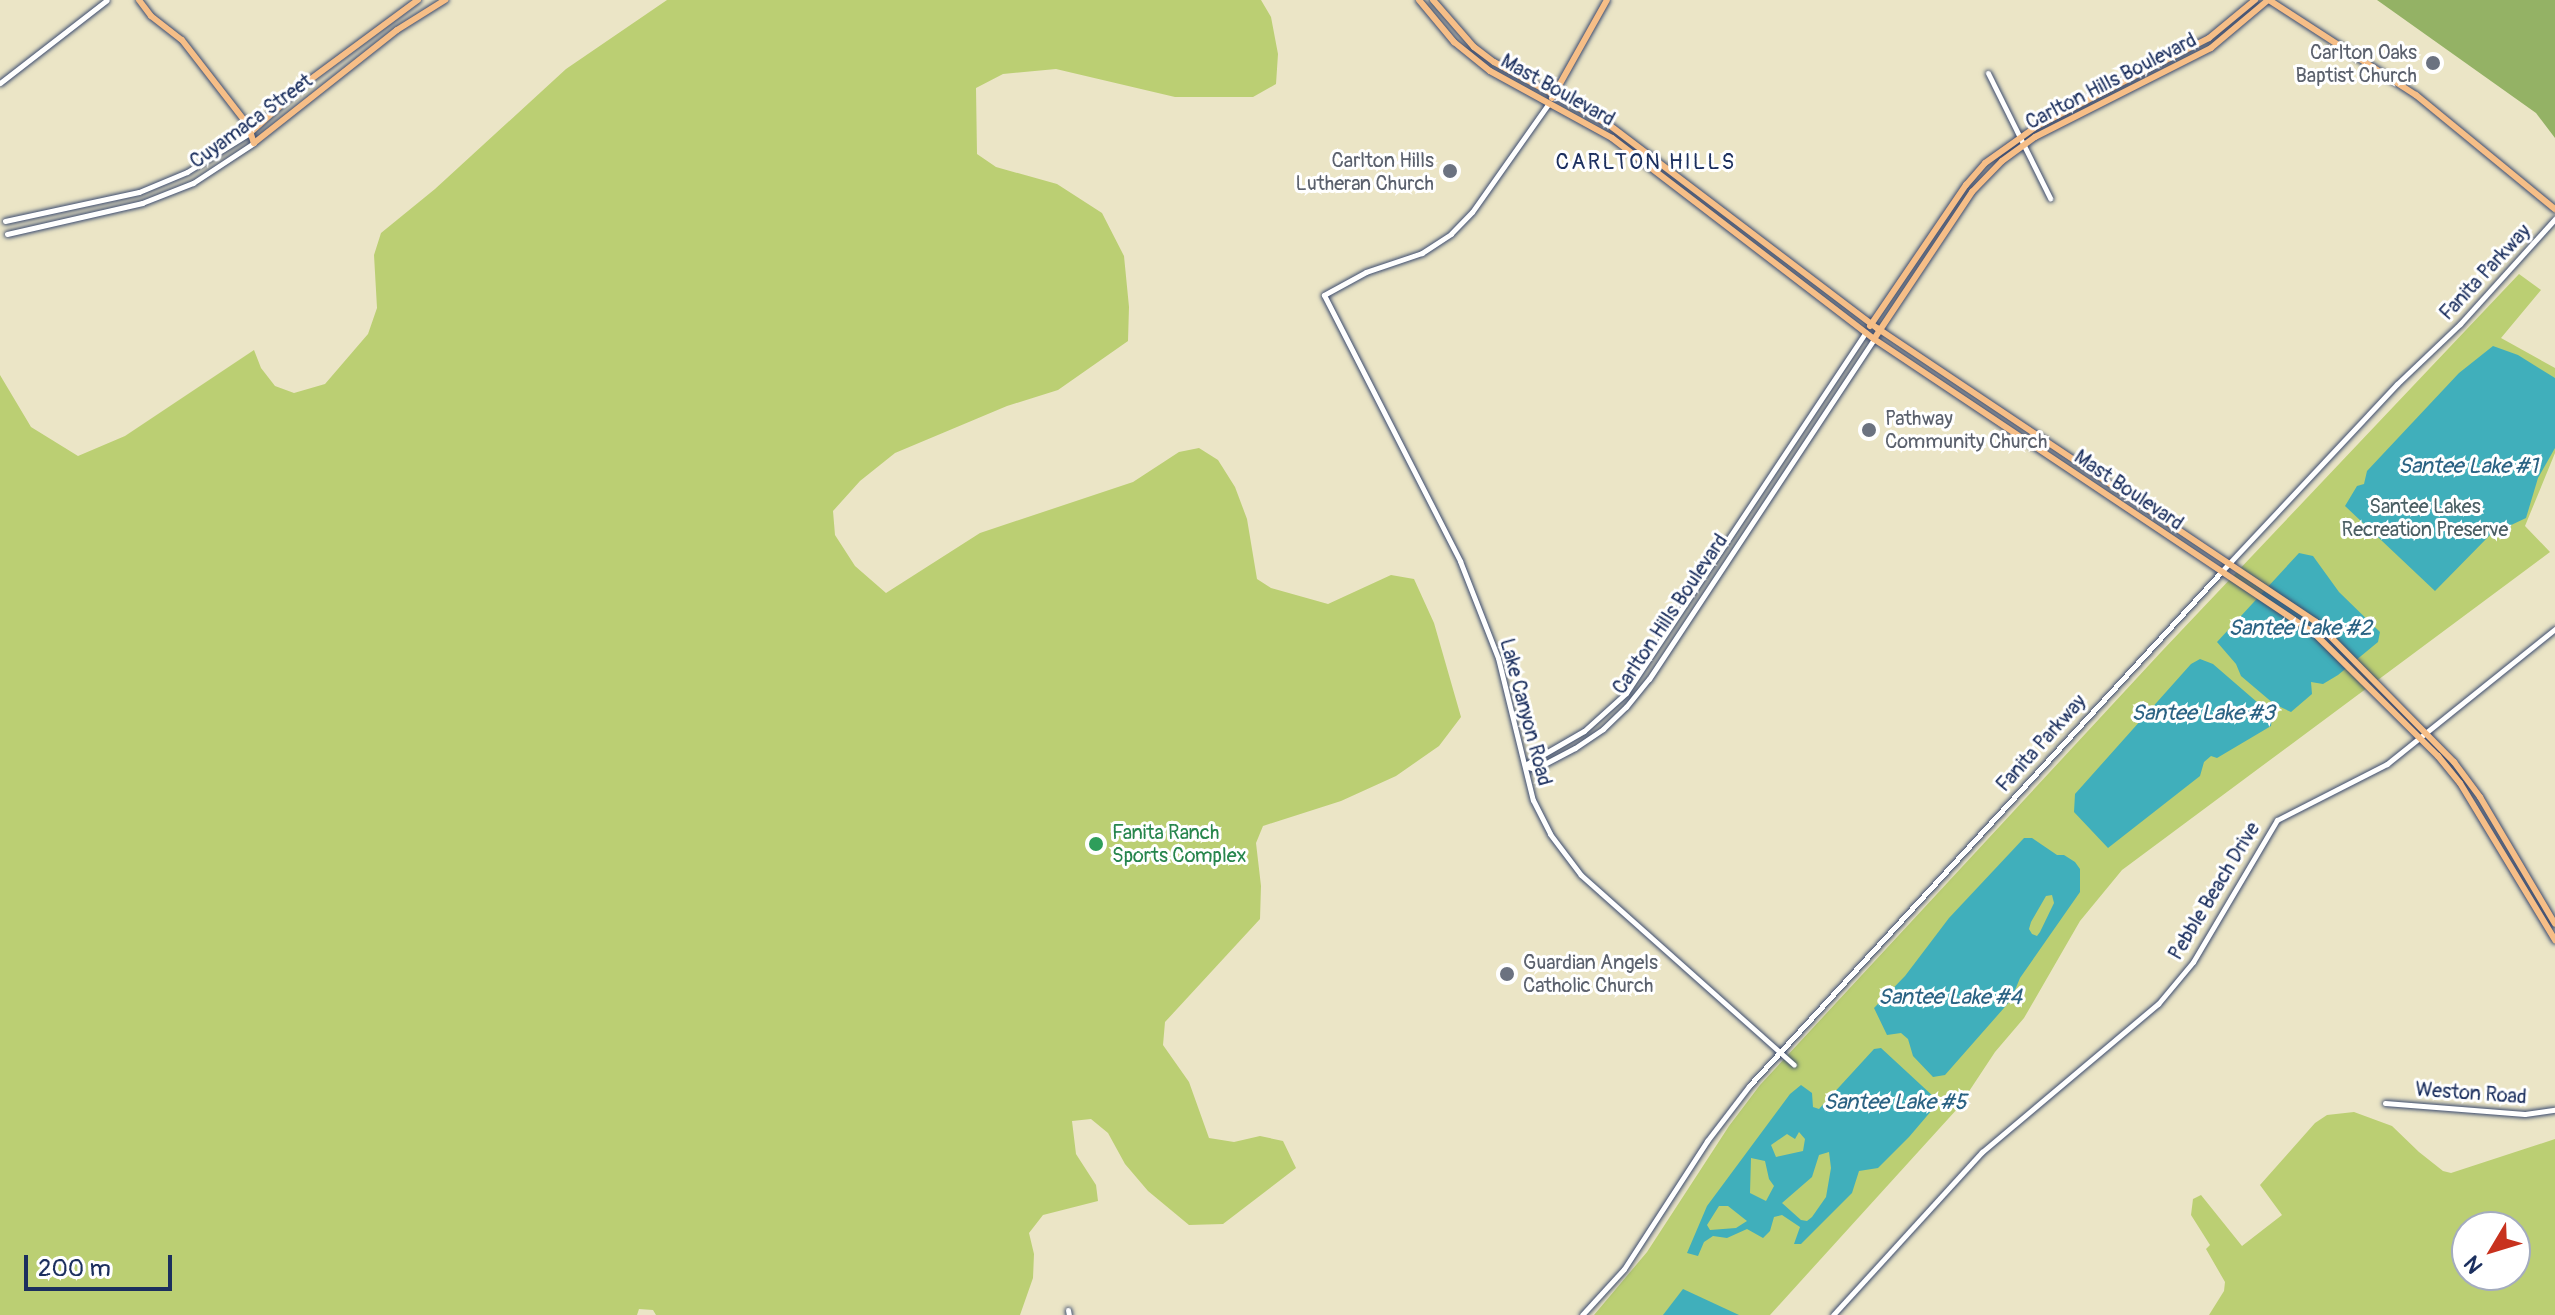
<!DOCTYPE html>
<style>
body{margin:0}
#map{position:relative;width:2555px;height:1315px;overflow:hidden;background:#ebe5c6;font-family:Pangolin,sans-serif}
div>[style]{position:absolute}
.green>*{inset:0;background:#bbcf73}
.forest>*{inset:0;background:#94b265}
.water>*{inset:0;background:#40afbb}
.roads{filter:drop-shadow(0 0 2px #3a4a6e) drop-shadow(0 0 2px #3a4a6e)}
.minor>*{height:5px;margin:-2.5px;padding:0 2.5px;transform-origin:2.5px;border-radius:2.5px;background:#fff}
.major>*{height:6px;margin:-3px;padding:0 3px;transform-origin:3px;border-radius:3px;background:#f6be87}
.dots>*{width:22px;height:22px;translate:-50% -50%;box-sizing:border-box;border:4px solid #fff;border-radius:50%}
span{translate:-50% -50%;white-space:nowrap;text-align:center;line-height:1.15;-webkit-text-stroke:6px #fff;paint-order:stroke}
.worship-label{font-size:20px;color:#5b616d}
.right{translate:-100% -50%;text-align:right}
.left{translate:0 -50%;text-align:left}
.street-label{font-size:20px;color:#1b2f5e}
.park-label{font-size:20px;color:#4b5f64}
.leisure-label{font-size:20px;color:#27864d}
.neighbourhood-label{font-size:22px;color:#1b2f5e;letter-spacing:2px}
.water-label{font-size:22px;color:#2a6283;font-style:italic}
.north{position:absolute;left:2451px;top:1211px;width:80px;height:80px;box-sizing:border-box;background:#fff;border:2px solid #a4acbf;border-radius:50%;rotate:232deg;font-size:22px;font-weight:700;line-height:32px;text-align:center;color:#1b2f5e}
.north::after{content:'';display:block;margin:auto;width:28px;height:36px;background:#c8321e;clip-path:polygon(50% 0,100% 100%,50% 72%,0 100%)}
.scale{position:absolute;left:24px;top:1255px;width:148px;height:36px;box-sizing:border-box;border:4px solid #1b2f5e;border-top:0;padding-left:10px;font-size:24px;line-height:28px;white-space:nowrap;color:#1b2f5e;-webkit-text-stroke:6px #fff;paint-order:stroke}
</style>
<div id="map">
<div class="green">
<div style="clip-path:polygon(667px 0,1261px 0,1271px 17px,1278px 54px,1276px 84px,1253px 97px,1175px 97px,1056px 69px,1003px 74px,976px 88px,977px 154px,996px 167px,1057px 184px,1102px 213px,1124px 256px,1129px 307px,1128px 341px,1058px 390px,1007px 406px,895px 453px,860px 481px,833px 511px,835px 535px,855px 566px,886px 593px,980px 533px,1133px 482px,1179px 452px,1199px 448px,1218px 460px,1235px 487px,1247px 519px,1257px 579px,1271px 588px,1328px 604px,1391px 575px,1414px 579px,1434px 623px,1461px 717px,1439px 746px,1396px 776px,1341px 801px,1263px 826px,1256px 843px,1261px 886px,1260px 919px,1165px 1022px,1163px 1045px,1189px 1082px,1209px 1138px,1234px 1142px,1260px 1136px,1283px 1141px,1296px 1168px,1223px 1224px,1189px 1225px,1148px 1191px,1125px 1164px,1108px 1133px,1091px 1119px,1072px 1121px,1076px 1154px,1096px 1185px,1098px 1201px,1043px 1215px,1029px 1233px,1034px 1254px,1033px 1278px,1020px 1315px,656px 1315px,653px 1310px,639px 1309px,637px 1315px,0 1315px,0 375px,31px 427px,78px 456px,125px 436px,254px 350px,261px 368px,275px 386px,294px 393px,325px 384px,368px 334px,377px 308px,374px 255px,381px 233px,435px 189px,566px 69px)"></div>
<div style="clip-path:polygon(2519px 274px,2541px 290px,2501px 338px,2555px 368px,2555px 453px,2525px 526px,2550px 552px,2122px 870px,2080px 921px,2024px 1018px,1995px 1052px,1958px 1108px,1770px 1315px,1594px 1315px,1647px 1252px,1729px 1126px,1760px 1085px,2162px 651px)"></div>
<div style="clip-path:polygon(evenodd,2354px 1112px,2392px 1126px,2419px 1152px,2443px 1171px,2451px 1173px,2555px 1139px,2555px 1315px,2209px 1315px,2224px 1291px,2225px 1282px,2206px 1249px,2210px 1245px,2191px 1215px,2193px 1199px,2201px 1195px,2242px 1246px,2282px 1215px,2260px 1185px,2315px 1123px,2327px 1115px,2354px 1112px,2467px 1227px,2515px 1227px,2515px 1275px,2467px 1275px,2467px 1227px)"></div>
</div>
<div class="forest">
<div style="clip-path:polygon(2377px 0,2555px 0,2555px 138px,2536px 113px)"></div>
</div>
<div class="water">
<div style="clip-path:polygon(2493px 346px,2518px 355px,2555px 378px,2555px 448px,2538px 478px,2526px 518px,2490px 535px,2435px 591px,2345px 506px,2357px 486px,2364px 484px,2367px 471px,2459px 373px)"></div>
<div style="clip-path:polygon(2299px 553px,2313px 556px,2339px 592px,2380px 632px,2378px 642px,2338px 675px,2323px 684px,2311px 682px,2312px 694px,2291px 712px,2274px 704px,2241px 676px,2236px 664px,2217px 642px)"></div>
<div style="clip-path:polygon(2200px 659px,2213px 664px,2265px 709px,2272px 717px,2271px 726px,2217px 758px,2211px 756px,2204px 762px,2200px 776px,2108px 848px,2074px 812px,2075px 794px,2191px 664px)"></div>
<div style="clip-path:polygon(evenodd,2024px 838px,2032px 838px,2057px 855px,2064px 855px,2075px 862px,2080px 869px,2080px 892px,2020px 978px,2011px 1000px,1945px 1075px,1933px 1077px,1913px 1056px,1908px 1039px,1901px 1033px,1887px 1035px,1874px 1008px,1905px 976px,1949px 918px,2024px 838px,2052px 895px,2054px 903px,2040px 932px,2037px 936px,2032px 934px,2029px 929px,2031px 922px,2046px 896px,2052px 895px)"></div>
<div style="clip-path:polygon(evenodd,1881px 1048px,1934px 1097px,1932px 1110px,1909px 1137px,1878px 1168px,1859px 1171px,1852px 1193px,1801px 1244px,1794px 1244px,1800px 1227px,1782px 1215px,1774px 1217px,1770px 1231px,1763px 1238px,1747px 1229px,1727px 1238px,1713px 1236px,1704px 1242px,1698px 1256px,1687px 1253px,1707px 1206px,1790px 1094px,1801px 1085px,1812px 1093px,1813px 1107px,1819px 1109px,1874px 1049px,1881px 1048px,1799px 1132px,1805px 1139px,1803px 1151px,1776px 1157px,1771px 1145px,1787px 1134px,1795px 1139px,1799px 1132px,1881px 1048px,1829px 1152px,1831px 1168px,1826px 1197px,1812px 1217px,1807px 1221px,1801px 1220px,1782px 1203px,1812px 1177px,1819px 1155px,1829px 1152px,1881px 1048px,1751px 1158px,1765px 1161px,1769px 1179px,1774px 1186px,1766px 1201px,1750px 1193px,1751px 1158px,1881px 1048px,1719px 1206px,1728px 1206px,1747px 1221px,1736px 1228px,1710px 1230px,1707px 1225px,1719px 1206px)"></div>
<div style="clip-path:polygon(1683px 1289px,1739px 1315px,1663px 1315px)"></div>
</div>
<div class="roads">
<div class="minor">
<div style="left:1988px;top:73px;width:140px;rotate:63.6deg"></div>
<div style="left:0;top:83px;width:135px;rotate:-37.8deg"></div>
<div style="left:1549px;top:103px;width:133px;rotate:125.2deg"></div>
<div style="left:1472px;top:212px;width:30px;rotate:134deg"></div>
<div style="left:1451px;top:234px;width:35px;rotate:147deg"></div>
<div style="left:1422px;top:253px;width:59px;rotate:161.3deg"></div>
<div style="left:1366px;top:272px;width:48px;rotate:151.3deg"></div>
<div style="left:1324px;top:295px;width:299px;rotate:62.9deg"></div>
<div style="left:1460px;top:561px;width:104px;rotate:68.6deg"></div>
<div style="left:1498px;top:658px;width:146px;rotate:76.2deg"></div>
<div style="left:1533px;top:800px;width:38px;rotate:63deg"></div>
<div style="left:1550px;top:834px;width:51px;rotate:52.9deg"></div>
<div style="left:1581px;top:875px;width:285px;rotate:41.7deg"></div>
<div style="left:5px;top:221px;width:137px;rotate:-12.2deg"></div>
<div style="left:139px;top:192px;width:52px;rotate:-22.6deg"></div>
<div style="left:187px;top:172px;width:75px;rotate:-32deg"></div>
<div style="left:7px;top:234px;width:139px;rotate:-12.9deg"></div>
<div style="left:142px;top:203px;width:55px;rotate:-21.4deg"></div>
<div style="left:193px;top:183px;width:73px;rotate:-33.3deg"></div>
<div style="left:1525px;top:765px;width:68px;rotate:-30deg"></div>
<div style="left:1584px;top:731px;width:57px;rotate:-42.1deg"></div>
<div style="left:1626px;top:693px;width:433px;rotate:-56.4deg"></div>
<div style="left:1525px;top:766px;width:10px;rotate:17deg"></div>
<div style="left:1535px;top:769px;width:45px;rotate:-27.7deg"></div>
<div style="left:1575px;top:748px;width:34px;rotate:-34deg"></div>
<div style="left:1603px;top:729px;width:32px;rotate:-44deg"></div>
<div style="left:1626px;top:707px;width:36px;rotate:-51deg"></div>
<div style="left:1649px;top:679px;width:408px;rotate:-56.5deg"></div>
<div style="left:2385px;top:1103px;width:140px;rotate:4.5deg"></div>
<div style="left:2525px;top:1114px;width:30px;rotate:-8deg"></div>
<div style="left:1068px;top:1310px;width:5px;rotate:79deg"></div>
<div style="left:1582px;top:1315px;width:62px;rotate:-47.6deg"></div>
<div style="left:1624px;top:1269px;width:153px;rotate:-57deg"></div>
<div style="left:1707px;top:1141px;width:69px;rotate:-52.6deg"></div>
<div style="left:1749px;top:1086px;width:699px;rotate:-47.43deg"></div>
<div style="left:2222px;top:571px;width:256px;rotate:-46.9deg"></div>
<div style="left:2397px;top:384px;width:87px;rotate:-43.6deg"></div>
<div style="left:2460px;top:324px;width:142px;rotate:-47.9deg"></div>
<div style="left:1833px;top:1315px;width:221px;rotate:-47.6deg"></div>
<div style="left:1982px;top:1152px;width:230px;rotate:-40.1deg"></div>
<div style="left:2158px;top:1004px;width:55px;rotate:-50.2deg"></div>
<div style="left:2193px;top:962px;width:165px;rotate:-59.4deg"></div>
<div style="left:2277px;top:820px;width:123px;rotate:-27deg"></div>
<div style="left:2387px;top:764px;width:216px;rotate:-38.8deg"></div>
</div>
<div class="major">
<div style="left:139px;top:0;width:20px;rotate:53deg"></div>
<div style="left:151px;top:16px;width:39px;rotate:38deg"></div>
<div style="left:182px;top:40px;width:108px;rotate:52.2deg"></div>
<div style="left:248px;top:125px;width:19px;rotate:72deg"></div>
<div style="left:254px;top:143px;width:182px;rotate:-38.3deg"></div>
<div style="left:397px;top:30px;width:57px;rotate:-32deg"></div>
<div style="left:1419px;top:0;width:55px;rotate:50.2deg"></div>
<div style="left:1454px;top:42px;width:46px;rotate:38.9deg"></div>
<div style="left:1490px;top:71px;width:139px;rotate:28.8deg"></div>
<div style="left:1612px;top:138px;width:330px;rotate:37.5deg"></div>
<div style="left:1874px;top:339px;width:529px;rotate:33.75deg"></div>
<div style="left:2314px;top:633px;width:175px;rotate:44.8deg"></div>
<div style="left:2438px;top:756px;width:35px;rotate:51deg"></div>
<div style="left:2460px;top:783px;width:184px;rotate:58.8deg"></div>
<div style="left:1433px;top:0;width:62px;rotate:48.9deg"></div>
<div style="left:1474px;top:47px;width:25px;rotate:37deg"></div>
<div style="left:1494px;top:62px;width:130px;rotate:28.5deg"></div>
<div style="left:1608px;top:124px;width:338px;rotate:37.2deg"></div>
<div style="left:1877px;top:328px;width:528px;rotate:33.81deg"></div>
<div style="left:2316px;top:622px;width:197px;rotate:45.4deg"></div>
<div style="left:2454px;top:762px;width:44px;rotate:53.4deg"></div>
<div style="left:2480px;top:797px;width:147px;rotate:59.4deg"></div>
<div style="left:2269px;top:0;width:175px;rotate:32.9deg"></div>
<div style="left:2416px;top:95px;width:180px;rotate:39.4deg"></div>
<div style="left:1552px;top:98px;width:112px;rotate:-60.7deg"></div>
<div style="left:251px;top:132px;width:75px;rotate:-41.8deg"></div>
<div style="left:307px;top:82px;width:138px;rotate:-36.5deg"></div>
<div style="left:1870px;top:326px;width:171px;rotate:-55.8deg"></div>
<div style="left:1966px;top:185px;width:29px;rotate:-49deg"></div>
<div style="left:1985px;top:163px;width:64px;rotate:-35.4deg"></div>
<div style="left:2037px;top:126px;width:193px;rotate:-27.1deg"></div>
<div style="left:2209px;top:38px;width:60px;rotate:-39.6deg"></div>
<div style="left:1874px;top:339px;width:177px;rotate:-56.3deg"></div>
<div style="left:1972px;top:192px;width:43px;rotate:-45.9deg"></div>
<div style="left:2002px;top:161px;width:41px;rotate:-36deg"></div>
<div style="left:2035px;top:137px;width:197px;rotate:-26.8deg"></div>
<div style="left:2211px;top:48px;width:75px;rotate:-40.1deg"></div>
</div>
</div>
<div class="dots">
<div style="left:2433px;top:63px;background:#6b7280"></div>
<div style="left:1450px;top:171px;background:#6b7280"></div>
<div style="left:1869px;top:430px;background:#6b7280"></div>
<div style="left:1096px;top:844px;background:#2e9e5b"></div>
<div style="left:1507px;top:974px;background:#6b7280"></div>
</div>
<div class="worship-label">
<span class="right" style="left:2417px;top:64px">Carlton Oaks<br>Baptist Church</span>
<span class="right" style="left:1434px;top:172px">Carlton Hills<br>Lutheran Church</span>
<span class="left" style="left:1885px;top:430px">Pathway<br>Community Church</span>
<span class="left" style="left:1523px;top:974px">Guardian Angels<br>Catholic Church</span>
</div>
<div class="street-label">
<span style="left:2111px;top:81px;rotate:-27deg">Carlton Hills Boulevard</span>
<span style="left:1558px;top:90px;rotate:29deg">Mast Boulevard</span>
<span style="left:251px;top:121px;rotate:-36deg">Cuyamaca Street</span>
<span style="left:2485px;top:272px;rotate:-47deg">Fanita Parkway</span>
<span style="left:2129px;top:490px;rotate:34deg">Mast Boulevard</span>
<span style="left:1670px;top:614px;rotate:-56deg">Carlton Hills Boulevard</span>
<span style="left:1526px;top:712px;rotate:75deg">Lake Canyon Road</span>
<span style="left:2041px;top:743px;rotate:-48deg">Fanita Parkway</span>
<span style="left:2214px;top:891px;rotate:-59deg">Pebble Beach Drive</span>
<span style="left:2471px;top:1093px;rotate:4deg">Weston Road</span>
</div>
<div class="park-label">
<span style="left:2425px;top:518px">Santee Lakes<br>Recreation Preserve</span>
</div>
<div class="leisure-label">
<span class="left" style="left:1112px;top:844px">Fanita Ranch<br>Sports Complex</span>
</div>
<div class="neighbourhood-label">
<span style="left:1646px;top:163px">CARLTON HILLS</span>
</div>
<div class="water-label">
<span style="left:2468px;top:467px">Santee Lake #1</span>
<span style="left:2300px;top:629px">Santee Lake #2</span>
<span style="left:2203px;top:714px">Santee Lake #3</span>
<span style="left:1950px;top:998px">Santee Lake #4</span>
<span style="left:1895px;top:1103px">Santee Lake #5</span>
</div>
<div class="north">N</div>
<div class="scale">200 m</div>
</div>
